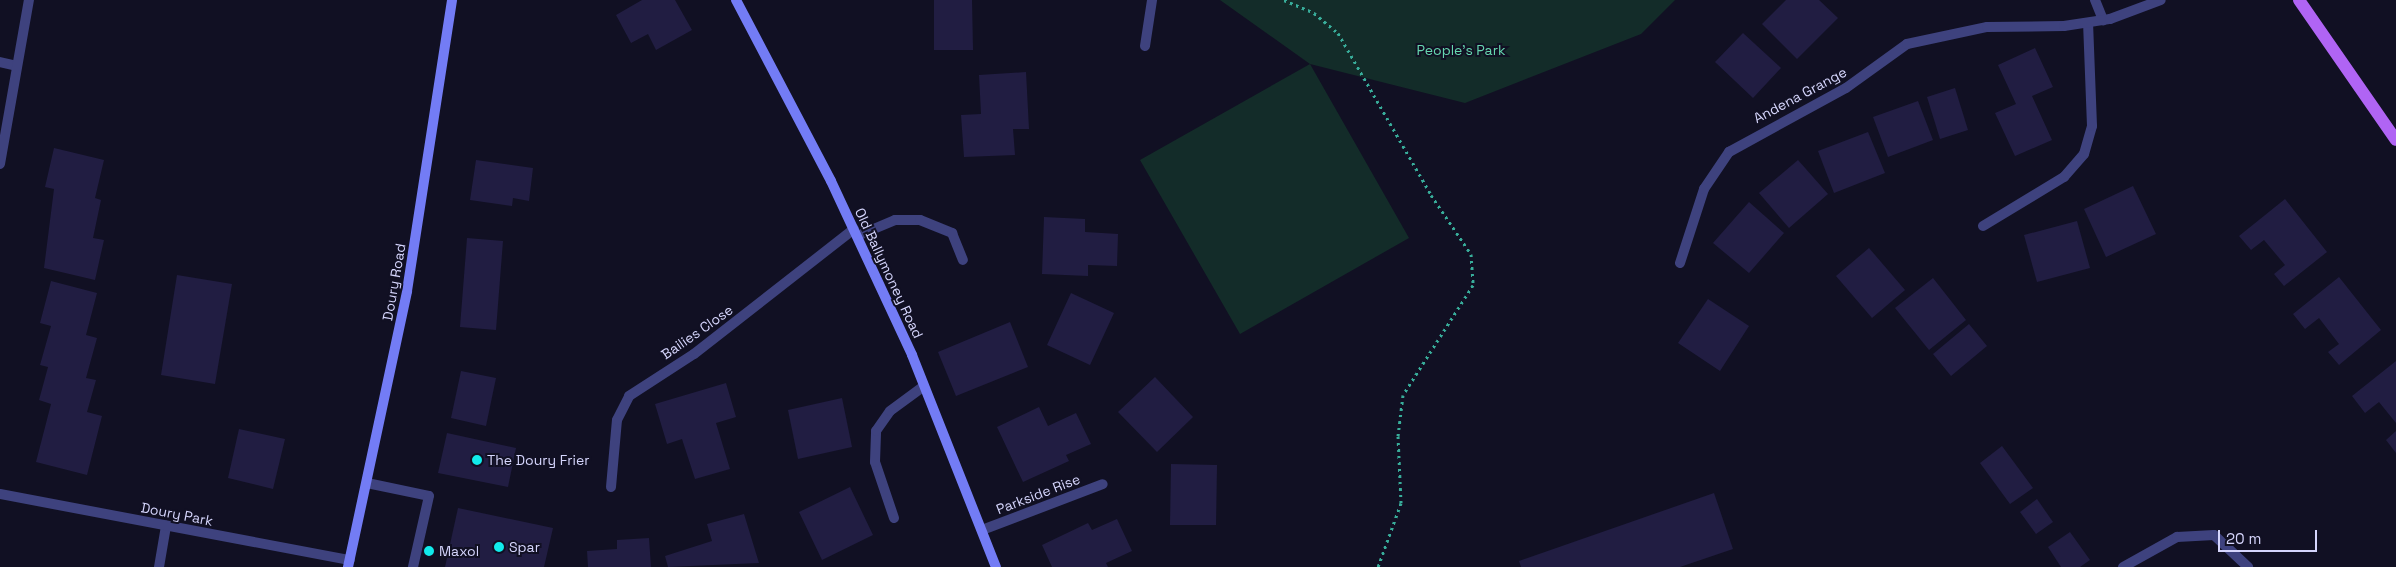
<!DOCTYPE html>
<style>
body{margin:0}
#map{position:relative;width:2396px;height:567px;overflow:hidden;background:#111023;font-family:"Space Grotesk",sans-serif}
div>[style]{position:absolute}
.green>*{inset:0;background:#132c29}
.building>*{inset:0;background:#211d42}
.path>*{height:3px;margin-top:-1.5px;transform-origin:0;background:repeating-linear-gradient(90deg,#38ad9a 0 2.5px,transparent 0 6.5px)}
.lane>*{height:10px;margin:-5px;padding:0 5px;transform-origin:5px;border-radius:5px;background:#3e427e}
.street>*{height:10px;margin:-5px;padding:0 5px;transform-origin:5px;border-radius:5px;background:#3e427e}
.secondary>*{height:10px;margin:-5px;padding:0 5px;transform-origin:5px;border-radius:5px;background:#737cf5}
.primary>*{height:12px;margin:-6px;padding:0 6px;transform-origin:6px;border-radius:6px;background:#b064f4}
.dots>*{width:14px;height:14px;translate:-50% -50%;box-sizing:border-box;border:2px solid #111023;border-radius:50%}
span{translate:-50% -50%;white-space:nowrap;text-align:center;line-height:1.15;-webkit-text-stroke:4px #111023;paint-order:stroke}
.park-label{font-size:14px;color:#66d7af}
.street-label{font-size:14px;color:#d5d5fc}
.poi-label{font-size:14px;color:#d5d5fc}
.left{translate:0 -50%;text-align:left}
.scale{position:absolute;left:2218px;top:530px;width:99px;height:22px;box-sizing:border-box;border:2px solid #d5d5fc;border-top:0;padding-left:6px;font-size:15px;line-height:18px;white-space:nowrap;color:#d5d5fc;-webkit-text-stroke:4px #111023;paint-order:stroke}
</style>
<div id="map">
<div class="green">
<div style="clip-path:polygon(1220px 0,1675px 0,1641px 34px,1465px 103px,1310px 64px,1409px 238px,1240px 334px,1140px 160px,1310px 64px)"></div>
</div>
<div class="building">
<div style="clip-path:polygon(642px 0,675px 0,692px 30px,656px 50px,648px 34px,631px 43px,616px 15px)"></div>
<div style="clip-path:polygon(934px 0,972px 0,973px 50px,934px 50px)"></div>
<div style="clip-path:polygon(1786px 0,1819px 0,1838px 18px,1797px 59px,1762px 24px)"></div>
<div style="clip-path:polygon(1743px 33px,1781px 68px,1753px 98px,1715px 62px)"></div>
<div style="clip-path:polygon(2035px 48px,2053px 87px,2032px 96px,2052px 140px,2015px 156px,1995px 113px,2016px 104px,1998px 65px)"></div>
<div style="clip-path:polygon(1026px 72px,1029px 129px,1013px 129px,1015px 155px,964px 157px,961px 115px,981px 114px,979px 75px)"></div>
<div style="clip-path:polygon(1955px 88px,1968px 130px,1940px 139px,1927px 97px)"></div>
<div style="clip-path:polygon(1918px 101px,1933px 140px,1888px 157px,1873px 117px)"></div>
<div style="clip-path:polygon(1868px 132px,1885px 173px,1834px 193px,1818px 151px)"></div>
<div style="clip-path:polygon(54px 148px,104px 160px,95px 198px,101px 200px,93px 238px,104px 240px,95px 280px,44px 268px,54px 189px,45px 187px)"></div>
<div style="clip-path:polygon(476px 160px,533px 168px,529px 201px,513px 198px,512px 206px,470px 200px)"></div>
<div style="clip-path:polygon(1798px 160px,1828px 194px,1789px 228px,1759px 193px)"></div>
<div style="clip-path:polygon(2133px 186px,2156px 234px,2106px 257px,2084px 209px)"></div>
<div style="clip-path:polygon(2285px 199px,2327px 252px,2284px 286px,2274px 274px,2285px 265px,2264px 240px,2251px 250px,2239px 236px)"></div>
<div style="clip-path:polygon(1749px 202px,1784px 233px,1749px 273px,1713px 243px)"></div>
<div style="clip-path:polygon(1044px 217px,1085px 219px,1085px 232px,1118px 234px,1117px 266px,1088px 265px,1088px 276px,1042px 274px)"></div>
<div style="clip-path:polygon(2077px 221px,2090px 268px,2037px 282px,2024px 235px)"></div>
<div style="clip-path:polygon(467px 238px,503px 241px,496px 330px,460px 327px)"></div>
<div style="clip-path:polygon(1869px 248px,1905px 290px,1872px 318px,1836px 276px)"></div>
<div style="clip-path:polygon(177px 275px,232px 284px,215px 384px,161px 375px)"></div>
<div style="clip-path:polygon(2339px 277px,2381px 330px,2339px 365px,2328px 352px,2339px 344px,2319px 318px,2305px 329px,2293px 314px)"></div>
<div style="clip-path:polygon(1933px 278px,1966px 320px,1929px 350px,1895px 308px)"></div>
<div style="clip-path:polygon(51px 281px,97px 293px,86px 335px,97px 338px,86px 378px,96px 380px,87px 412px,102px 416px,87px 475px,36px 462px,51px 404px,39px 400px,48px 367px,40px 365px,51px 326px,40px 323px)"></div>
<div style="clip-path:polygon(1071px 293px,1114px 313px,1090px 365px,1047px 345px)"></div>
<div style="clip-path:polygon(1708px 299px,1749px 326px,1720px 371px,1678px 343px)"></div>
<div style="clip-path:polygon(1010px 322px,1028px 367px,956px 396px,938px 352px)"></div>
<div style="clip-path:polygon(1969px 324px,1987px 346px,1951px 376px,1933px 354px)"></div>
<div style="clip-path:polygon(2396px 361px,2396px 423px,2379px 402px,2365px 413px,2352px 396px)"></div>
<div style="clip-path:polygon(461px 371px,496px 378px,486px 426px,451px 418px)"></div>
<div style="clip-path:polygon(1155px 377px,1193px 417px,1157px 452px,1118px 412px)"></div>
<div style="clip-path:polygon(726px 383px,736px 417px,716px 423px,730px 469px,695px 479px,682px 439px,667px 444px,655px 404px)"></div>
<div style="clip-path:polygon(842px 398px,852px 447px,798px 459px,788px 410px)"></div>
<div style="clip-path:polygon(1039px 407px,1048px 426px,1076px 413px,1091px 444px,1066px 455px,1069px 461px,1023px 482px,997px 427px)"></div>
<div style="clip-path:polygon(239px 429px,285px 439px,273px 489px,228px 478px)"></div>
<div style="clip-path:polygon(2396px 431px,2396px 453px,2386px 440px)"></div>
<div style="clip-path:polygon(447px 433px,516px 448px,508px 487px,438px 473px)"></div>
<div style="clip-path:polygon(2002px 446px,2033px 488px,2010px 504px,1980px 463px)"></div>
<div style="clip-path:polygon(1171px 464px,1217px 465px,1216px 525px,1170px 525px)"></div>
<div style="clip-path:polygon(850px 487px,873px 535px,822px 560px,799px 512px)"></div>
<div style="clip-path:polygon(1714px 493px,1733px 549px,1680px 567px,1521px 567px,1519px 561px)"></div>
<div style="clip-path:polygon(2037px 499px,2053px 522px,2036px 534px,2020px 512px)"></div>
<div style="clip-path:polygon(458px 508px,553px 528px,544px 567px,445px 567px)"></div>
<div style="clip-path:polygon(744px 514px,759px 563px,668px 567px,665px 556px,712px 541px,707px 524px)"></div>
<div style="clip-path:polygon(1117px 519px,1132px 551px,1106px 563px,1108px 567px,1052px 567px,1042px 545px,1088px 523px,1092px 530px)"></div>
<div style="clip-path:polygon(2070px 532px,2090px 560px,2080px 567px,2061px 567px,2048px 547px)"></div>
<div style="clip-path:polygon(649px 538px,651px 567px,588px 567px,587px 551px,617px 549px,617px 540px)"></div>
</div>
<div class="path">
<div style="left:1284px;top:0;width:33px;rotate:23deg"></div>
<div style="left:1314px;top:13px;width:31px;rotate:40deg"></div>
<div style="left:1338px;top:33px;width:187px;rotate:60.1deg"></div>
<div style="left:1431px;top:195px;width:71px;rotate:55.9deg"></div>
<div style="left:1471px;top:254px;width:31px;rotate:86deg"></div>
<div style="left:1473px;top:285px;width:130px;rotate:122.5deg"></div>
<div style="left:1403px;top:395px;width:41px;rotate:97deg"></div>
<div style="left:1398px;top:436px;width:67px;rotate:87.4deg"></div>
<div style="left:1401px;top:503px;width:68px;rotate:109.8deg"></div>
</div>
<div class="lane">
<div style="left:1145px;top:46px;width:47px;rotate:-81.3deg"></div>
<div style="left:0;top:62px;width:17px;rotate:13deg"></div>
<div style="left:367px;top:483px;width:63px;rotate:11.8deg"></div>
<div style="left:429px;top:496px;width:73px;rotate:102.7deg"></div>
<div style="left:159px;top:567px;width:42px;rotate:-80.3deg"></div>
<div style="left:2123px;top:567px;width:62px;rotate:-29.1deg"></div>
<div style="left:2177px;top:537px;width:37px;rotate:-3deg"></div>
<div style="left:2214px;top:535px;width:47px;rotate:43.3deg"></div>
</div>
<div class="street">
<div style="left:2095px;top:0;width:22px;rotate:68deg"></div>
<div style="left:0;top:164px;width:167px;rotate:-80deg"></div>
<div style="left:1983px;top:226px;width:95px;rotate:-31.2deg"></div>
<div style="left:2064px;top:177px;width:30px;rotate:-49deg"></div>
<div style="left:2084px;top:154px;width:29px;rotate:-74deg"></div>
<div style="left:2092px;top:126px;width:103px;rotate:-92.2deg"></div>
<div style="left:857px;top:236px;width:41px;rotate:-22.8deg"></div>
<div style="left:895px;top:220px;width:25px"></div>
<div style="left:920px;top:220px;width:35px;rotate:22deg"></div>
<div style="left:952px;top:233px;width:29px;rotate:68deg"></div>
<div style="left:1680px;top:263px;width:78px;rotate:-72deg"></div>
<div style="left:1704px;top:189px;width:45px;rotate:-56deg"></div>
<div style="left:1729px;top:152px;width:133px;rotate:-28.7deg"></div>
<div style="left:1846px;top:88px;width:75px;rotate:-35.8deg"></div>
<div style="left:1907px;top:44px;width:82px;rotate:-12deg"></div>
<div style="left:1987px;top:27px;width:77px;rotate:-0.7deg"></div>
<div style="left:2064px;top:26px;width:47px;rotate:-8.7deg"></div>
<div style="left:2110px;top:19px;width:54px;rotate:-20.4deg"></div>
<div style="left:611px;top:487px;width:67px;rotate:-84.9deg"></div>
<div style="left:617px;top:420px;width:27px;rotate:-63deg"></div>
<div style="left:629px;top:396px;width:77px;rotate:-32.9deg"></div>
<div style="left:694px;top:354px;width:203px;rotate:-38deg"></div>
<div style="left:0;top:494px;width:356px;rotate:10.7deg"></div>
<div style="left:894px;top:518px;width:59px;rotate:-108.7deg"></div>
<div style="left:875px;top:462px;width:31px;rotate:-88deg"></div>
<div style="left:876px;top:431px;width:24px;rotate:-55deg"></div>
<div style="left:890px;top:411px;width:42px;rotate:-36.3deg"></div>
<div style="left:982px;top:530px;width:129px;rotate:-20.8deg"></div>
</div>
<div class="secondary">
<div style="left:736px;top:0;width:204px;rotate:62.3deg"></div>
<div style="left:831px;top:181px;width:192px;rotate:65deg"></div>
<div style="left:912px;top:355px;width:228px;rotate:68.4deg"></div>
<div style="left:348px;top:567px;width:282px;rotate:-77.9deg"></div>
<div style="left:407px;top:291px;width:294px;rotate:-81.2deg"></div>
</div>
<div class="primary">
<div style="left:2299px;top:0;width:170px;rotate:55.3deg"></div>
</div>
<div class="dots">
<div style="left:477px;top:460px;background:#11ebeb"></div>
<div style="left:499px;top:547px;background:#11ebeb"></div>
<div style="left:429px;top:551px;background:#11ebeb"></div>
</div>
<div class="park-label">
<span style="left:1461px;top:50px">People's Park</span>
</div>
<div class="street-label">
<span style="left:1800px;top:95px;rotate:-28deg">Andena Grange</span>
<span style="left:889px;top:273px;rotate:65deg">Old Ballymoney Road</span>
<span style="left:394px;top:282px;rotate:-80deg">Doury Road</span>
<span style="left:697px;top:332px;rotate:-35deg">Bailies Close</span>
<span style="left:1038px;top:494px;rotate:-21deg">Parkside Rise</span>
<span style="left:177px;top:514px;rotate:11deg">Doury Park</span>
</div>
<div class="poi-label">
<span class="left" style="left:487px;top:460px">The Doury Frier</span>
<span class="left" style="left:509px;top:547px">Spar</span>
<span class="left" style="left:439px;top:551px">Maxol</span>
</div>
<div class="scale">20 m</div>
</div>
